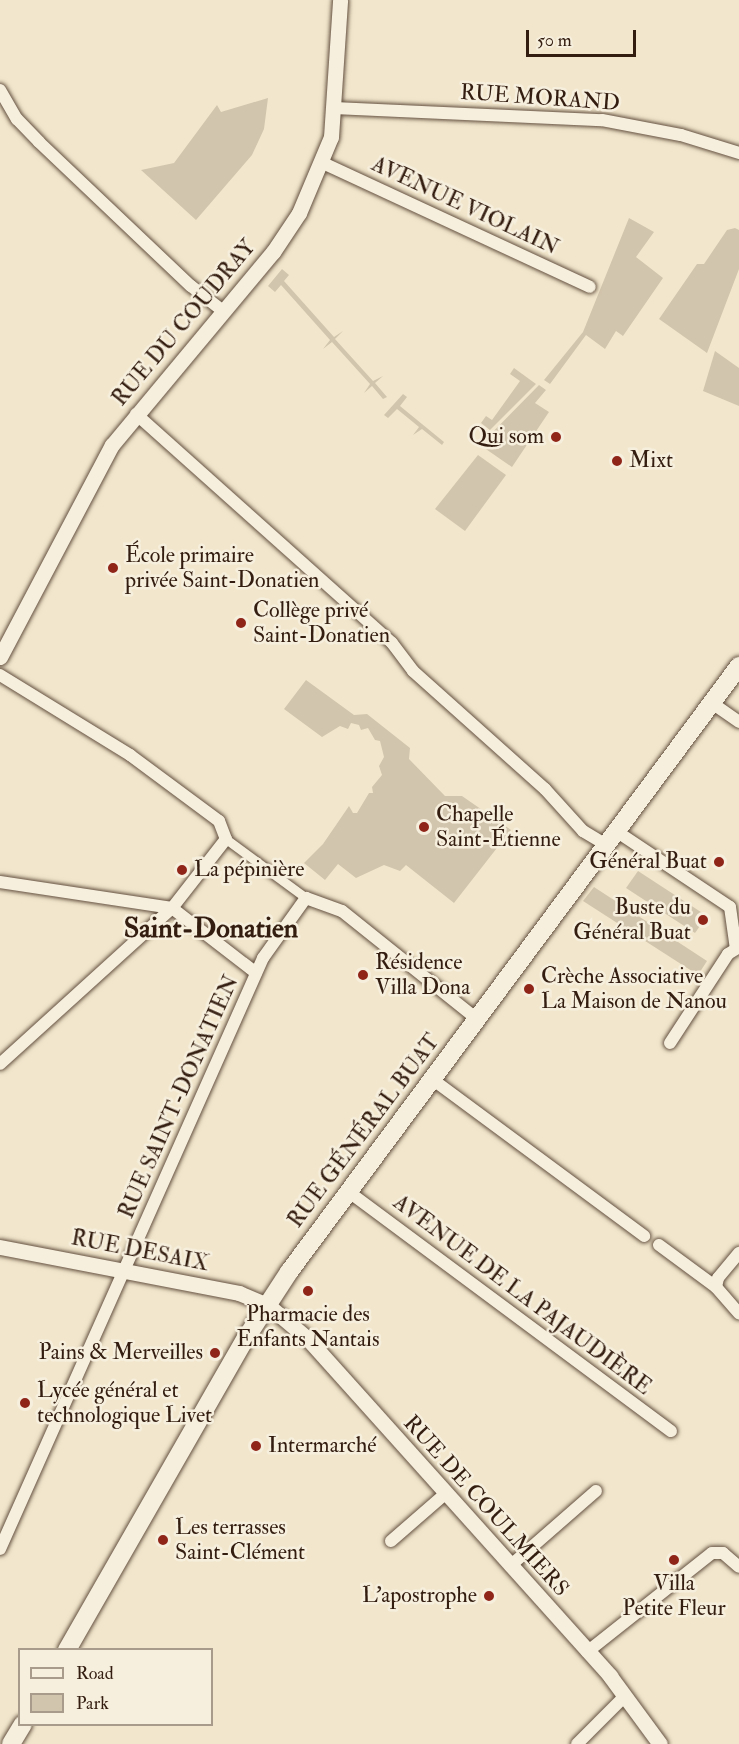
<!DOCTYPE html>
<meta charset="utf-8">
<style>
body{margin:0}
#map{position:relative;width:739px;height:1744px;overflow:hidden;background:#f2e7cd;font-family:"IM FELL Double Pica",serif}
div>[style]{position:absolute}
.green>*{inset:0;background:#d2c5ad}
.roads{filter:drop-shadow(0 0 2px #63503f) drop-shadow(0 0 2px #63503f)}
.pedestrian>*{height:9px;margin:-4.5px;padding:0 4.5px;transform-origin:4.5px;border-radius:4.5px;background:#f7efde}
.minor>*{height:12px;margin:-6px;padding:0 6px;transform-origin:6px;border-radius:6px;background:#f7efde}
.tertiary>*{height:15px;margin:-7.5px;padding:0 7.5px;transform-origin:7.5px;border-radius:7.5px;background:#f7efde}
.secondary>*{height:18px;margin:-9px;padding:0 9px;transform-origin:9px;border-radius:9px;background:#f7efde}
.dots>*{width:16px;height:16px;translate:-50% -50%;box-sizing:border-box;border:3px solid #f7efde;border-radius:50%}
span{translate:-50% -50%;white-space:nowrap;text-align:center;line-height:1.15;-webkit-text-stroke:5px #f7efde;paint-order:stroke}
.street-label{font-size:22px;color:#331d10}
.poi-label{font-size:22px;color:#331d10}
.right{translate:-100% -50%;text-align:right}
.left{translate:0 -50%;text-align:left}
.district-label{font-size:28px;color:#331d10;font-weight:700}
.legend{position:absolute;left:18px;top:1648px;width:195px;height:78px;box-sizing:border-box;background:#f7efde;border:2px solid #a99b8c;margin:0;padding:8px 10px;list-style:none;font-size:18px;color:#331d10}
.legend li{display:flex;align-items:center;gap:12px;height:30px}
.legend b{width:30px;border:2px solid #a99b8c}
.scale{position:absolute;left:526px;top:30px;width:110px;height:27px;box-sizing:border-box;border:3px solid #331d10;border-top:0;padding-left:8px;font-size:18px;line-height:21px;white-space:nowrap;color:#331d10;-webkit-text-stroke:4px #f7efde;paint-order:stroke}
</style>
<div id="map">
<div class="green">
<div style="clip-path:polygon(268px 98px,264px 129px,252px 155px,196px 220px,141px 170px,174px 163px,217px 105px,221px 112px)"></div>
<div style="clip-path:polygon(629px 218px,654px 232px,636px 257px,663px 278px,623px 336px,616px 331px,605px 349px,586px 335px,550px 384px,544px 380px,583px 332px)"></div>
<div style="clip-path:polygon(735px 228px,739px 230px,739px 269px,707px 353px,659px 319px,697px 264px,704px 264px,727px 230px)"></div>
<div style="clip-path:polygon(282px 269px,289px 275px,284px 281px,334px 337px,343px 331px,335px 339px,373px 381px,383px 376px,375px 383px,387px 397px,383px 399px,372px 386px,364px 393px,370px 384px,332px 342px,323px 349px,330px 340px,281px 285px,275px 292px,268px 286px)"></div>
<div style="clip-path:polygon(715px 351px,739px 368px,739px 406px,703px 391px)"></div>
<div style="clip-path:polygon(514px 368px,536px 384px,490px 430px,481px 423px,486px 416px,492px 420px,520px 381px,510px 374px)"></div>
<div style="clip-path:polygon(539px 385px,546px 390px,535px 403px,549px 412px,512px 467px,480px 445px)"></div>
<div style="clip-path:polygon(403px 394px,407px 397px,400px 406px,444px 442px,442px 445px,422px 429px,413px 435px,419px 427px,397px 409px,388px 418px,384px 415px)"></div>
<div style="clip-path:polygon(478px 455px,506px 475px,465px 531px,435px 509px)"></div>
<div style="clip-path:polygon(306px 680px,354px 715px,367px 714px,410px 748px,409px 759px,445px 796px,462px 796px,511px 830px,454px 903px,406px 865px,400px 871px,384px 865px,356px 878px,338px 864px,325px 880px,304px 863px,323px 844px,349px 806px,353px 813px,357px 813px,369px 793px,373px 793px,372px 787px,382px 775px,379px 766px,384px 757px,380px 741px,375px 740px,368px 728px,361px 730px,359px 725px,351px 723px,348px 729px,340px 726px,322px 737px,284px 709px)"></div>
<div style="clip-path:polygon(638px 871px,707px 916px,695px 933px,626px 888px)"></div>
<div style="clip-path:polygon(594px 887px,707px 961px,698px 975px,583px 901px)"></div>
</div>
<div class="roads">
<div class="pedestrian">
<div style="left:226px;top:839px;width:99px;rotate:36.4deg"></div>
</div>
<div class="minor">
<div style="left:0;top:90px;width:34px;rotate:60deg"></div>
<div style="left:17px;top:119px;width:32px;rotate:46deg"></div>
<div style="left:39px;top:142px;width:209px;rotate:43.5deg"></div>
<div style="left:191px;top:286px;width:41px;rotate:38deg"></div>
<div style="left:334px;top:108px;width:268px;rotate:2.6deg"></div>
<div style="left:602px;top:120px;width:80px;rotate:10.8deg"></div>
<div style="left:681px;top:135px;width:61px;rotate:17.2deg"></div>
<div style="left:323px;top:163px;width:294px;rotate:24.9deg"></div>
<div style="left:136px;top:414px;width:343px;rotate:41.8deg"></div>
<div style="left:392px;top:643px;width:35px;rotate:53deg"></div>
<div style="left:413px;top:671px;width:177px;rotate:41.8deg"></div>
<div style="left:545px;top:789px;width:57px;rotate:47.9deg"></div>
<div style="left:583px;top:831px;width:27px;rotate:31deg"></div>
<div style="left:0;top:675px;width:153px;rotate:31.6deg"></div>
<div style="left:130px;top:755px;width:111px;rotate:36.6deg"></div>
<div style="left:219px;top:821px;width:19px;rotate:69deg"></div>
<div style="left:226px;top:839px;width:88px;rotate:128deg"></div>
<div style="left:172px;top:908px;width:232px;rotate:137.8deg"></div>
<div style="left:712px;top:703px;width:33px;rotate:35deg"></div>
<div style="left:616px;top:831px;width:137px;rotate:33.7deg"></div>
<div style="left:730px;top:907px;width:42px;rotate:81.9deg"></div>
<div style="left:0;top:882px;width:174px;rotate:8.6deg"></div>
<div style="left:172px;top:908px;width:106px;rotate:37.7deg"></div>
<div style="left:670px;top:1043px;width:106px;rotate:-56.9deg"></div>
<div style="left:728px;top:954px;width:9px;rotate:-32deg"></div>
<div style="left:432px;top:1079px;width:264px;rotate:36.5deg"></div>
<div style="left:349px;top:1192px;width:401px;rotate:36.6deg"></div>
<div style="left:659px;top:1245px;width:71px;rotate:36.4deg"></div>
<div style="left:716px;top:1287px;width:35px;rotate:49deg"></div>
<div style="left:716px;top:1287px;width:9px;rotate:-77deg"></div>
<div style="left:718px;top:1278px;width:33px;rotate:-50deg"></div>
<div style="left:391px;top:1541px;width:72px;rotate:-41deg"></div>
<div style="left:0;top:1549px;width:647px;rotate:-66.01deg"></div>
<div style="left:263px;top:958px;width:74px;rotate:-54.4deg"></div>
<div style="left:306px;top:898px;width:38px;rotate:20deg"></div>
<div style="left:342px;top:911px;width:173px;rotate:38.7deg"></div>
<div style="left:510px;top:1566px;width:114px;rotate:-41.1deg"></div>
<div style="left:587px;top:1652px;width:159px;rotate:-38.4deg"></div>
<div style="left:712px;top:1553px;width:11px"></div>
<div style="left:723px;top:1553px;width:21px;rotate:41deg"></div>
<div style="left:577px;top:1744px;width:66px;rotate:-45deg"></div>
</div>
<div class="tertiary">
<div style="left:0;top:657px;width:240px;rotate:-62.2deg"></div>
<div style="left:112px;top:445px;width:251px;rotate:-50.2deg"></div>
<div style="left:273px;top:252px;width:47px;rotate:-56.3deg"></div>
<div style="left:299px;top:213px;width:82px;rotate:-67.2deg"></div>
<div style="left:331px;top:137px;width:137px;rotate:-86.2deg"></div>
<div style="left:0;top:1247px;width:243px;rotate:10.9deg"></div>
<div style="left:239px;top:1293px;width:33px;rotate:23deg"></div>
<div style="left:269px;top:1306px;width:51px;rotate:40.2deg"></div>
<div style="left:308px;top:1339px;width:453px;rotate:48.1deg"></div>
<div style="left:610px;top:1676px;width:84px;rotate:53.7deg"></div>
</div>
<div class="secondary">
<div style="left:67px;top:1650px;width:360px;rotate:-60.2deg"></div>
<div style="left:246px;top:1338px;width:79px;rotate:-56.9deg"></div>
<div style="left:289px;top:1272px;width:755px;rotate:-53.4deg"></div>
<div style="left:11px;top:1744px;width:23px;rotate:-59deg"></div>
</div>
</div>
<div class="dots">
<div style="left:556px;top:437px;background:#8f2418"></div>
<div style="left:617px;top:461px;background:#8f2418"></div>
<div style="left:113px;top:568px;background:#8f2418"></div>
<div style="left:241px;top:623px;background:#8f2418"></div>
<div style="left:424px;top:827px;background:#8f2418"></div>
<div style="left:719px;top:862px;background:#8f2418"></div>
<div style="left:182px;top:870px;background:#8f2418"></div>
<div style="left:703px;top:920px;background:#8f2418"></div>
<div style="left:363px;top:975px;background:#8f2418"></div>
<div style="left:529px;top:989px;background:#8f2418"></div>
<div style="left:308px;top:1291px;background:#8f2418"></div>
<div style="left:215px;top:1353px;background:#8f2418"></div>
<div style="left:25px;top:1403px;background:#8f2418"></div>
<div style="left:256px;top:1446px;background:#8f2418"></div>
<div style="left:163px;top:1540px;background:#8f2418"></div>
<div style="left:674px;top:1560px;background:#8f2418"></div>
<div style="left:489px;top:1596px;background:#8f2418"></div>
</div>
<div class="street-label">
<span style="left:540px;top:98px;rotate:4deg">RUE MORAND</span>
<span style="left:465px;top:206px;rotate:25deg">AVENUE VIOLAIN</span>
<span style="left:184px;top:323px;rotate:-50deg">RUE DU COUDRAY</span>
<span style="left:179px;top:1097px;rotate:-66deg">RUE SAINT-DONATIEN</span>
<span style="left:364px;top:1131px;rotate:-53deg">RUE GÉNÉRAL BUAT</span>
<span style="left:140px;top:1251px;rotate:11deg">RUE DESAIX</span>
<span style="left:522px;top:1295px;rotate:37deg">AVENUE DE LA PAJAUDIÈRE</span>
<span style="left:486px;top:1506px;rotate:48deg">RUE DE COULMIERS</span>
</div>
<div class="poi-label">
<span class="right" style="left:544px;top:437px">Qui som</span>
<span class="left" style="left:629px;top:461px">Mixt</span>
<span class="left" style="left:125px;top:568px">École primaire<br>privée Saint-Donatien</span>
<span class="left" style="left:253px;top:623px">Collège privé<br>Saint-Donatien</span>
<span class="left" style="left:436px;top:827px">Chapelle<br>Saint-Étienne</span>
<span class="right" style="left:707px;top:862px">Général Buat</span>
<span class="left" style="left:194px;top:870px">La pépinière</span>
<span class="right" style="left:691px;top:920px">Buste du<br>Général Buat</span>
<span class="left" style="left:375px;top:975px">Résidence<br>Villa Dona</span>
<span class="left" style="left:541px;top:989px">Crèche Associative<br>La Maison de Nanou</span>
<span style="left:308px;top:1327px">Pharmacie des<br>Enfants Nantais</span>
<span class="right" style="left:203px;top:1353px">Pains &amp; Merveilles</span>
<span class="left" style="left:37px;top:1403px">Lycée général et<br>technologique Livet</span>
<span class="left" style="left:268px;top:1446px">Intermarché</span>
<span class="left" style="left:175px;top:1540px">Les terrasses<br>Saint-Clément</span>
<span style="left:674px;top:1596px">Villa<br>Petite Fleur</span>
<span class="right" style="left:477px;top:1596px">L'apostrophe</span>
</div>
<div class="district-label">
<span style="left:211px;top:929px">Saint-Donatien</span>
</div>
<ul class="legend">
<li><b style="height:8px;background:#f7efde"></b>Road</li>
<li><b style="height:16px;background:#d2c5ad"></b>Park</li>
</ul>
<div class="scale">50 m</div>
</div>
